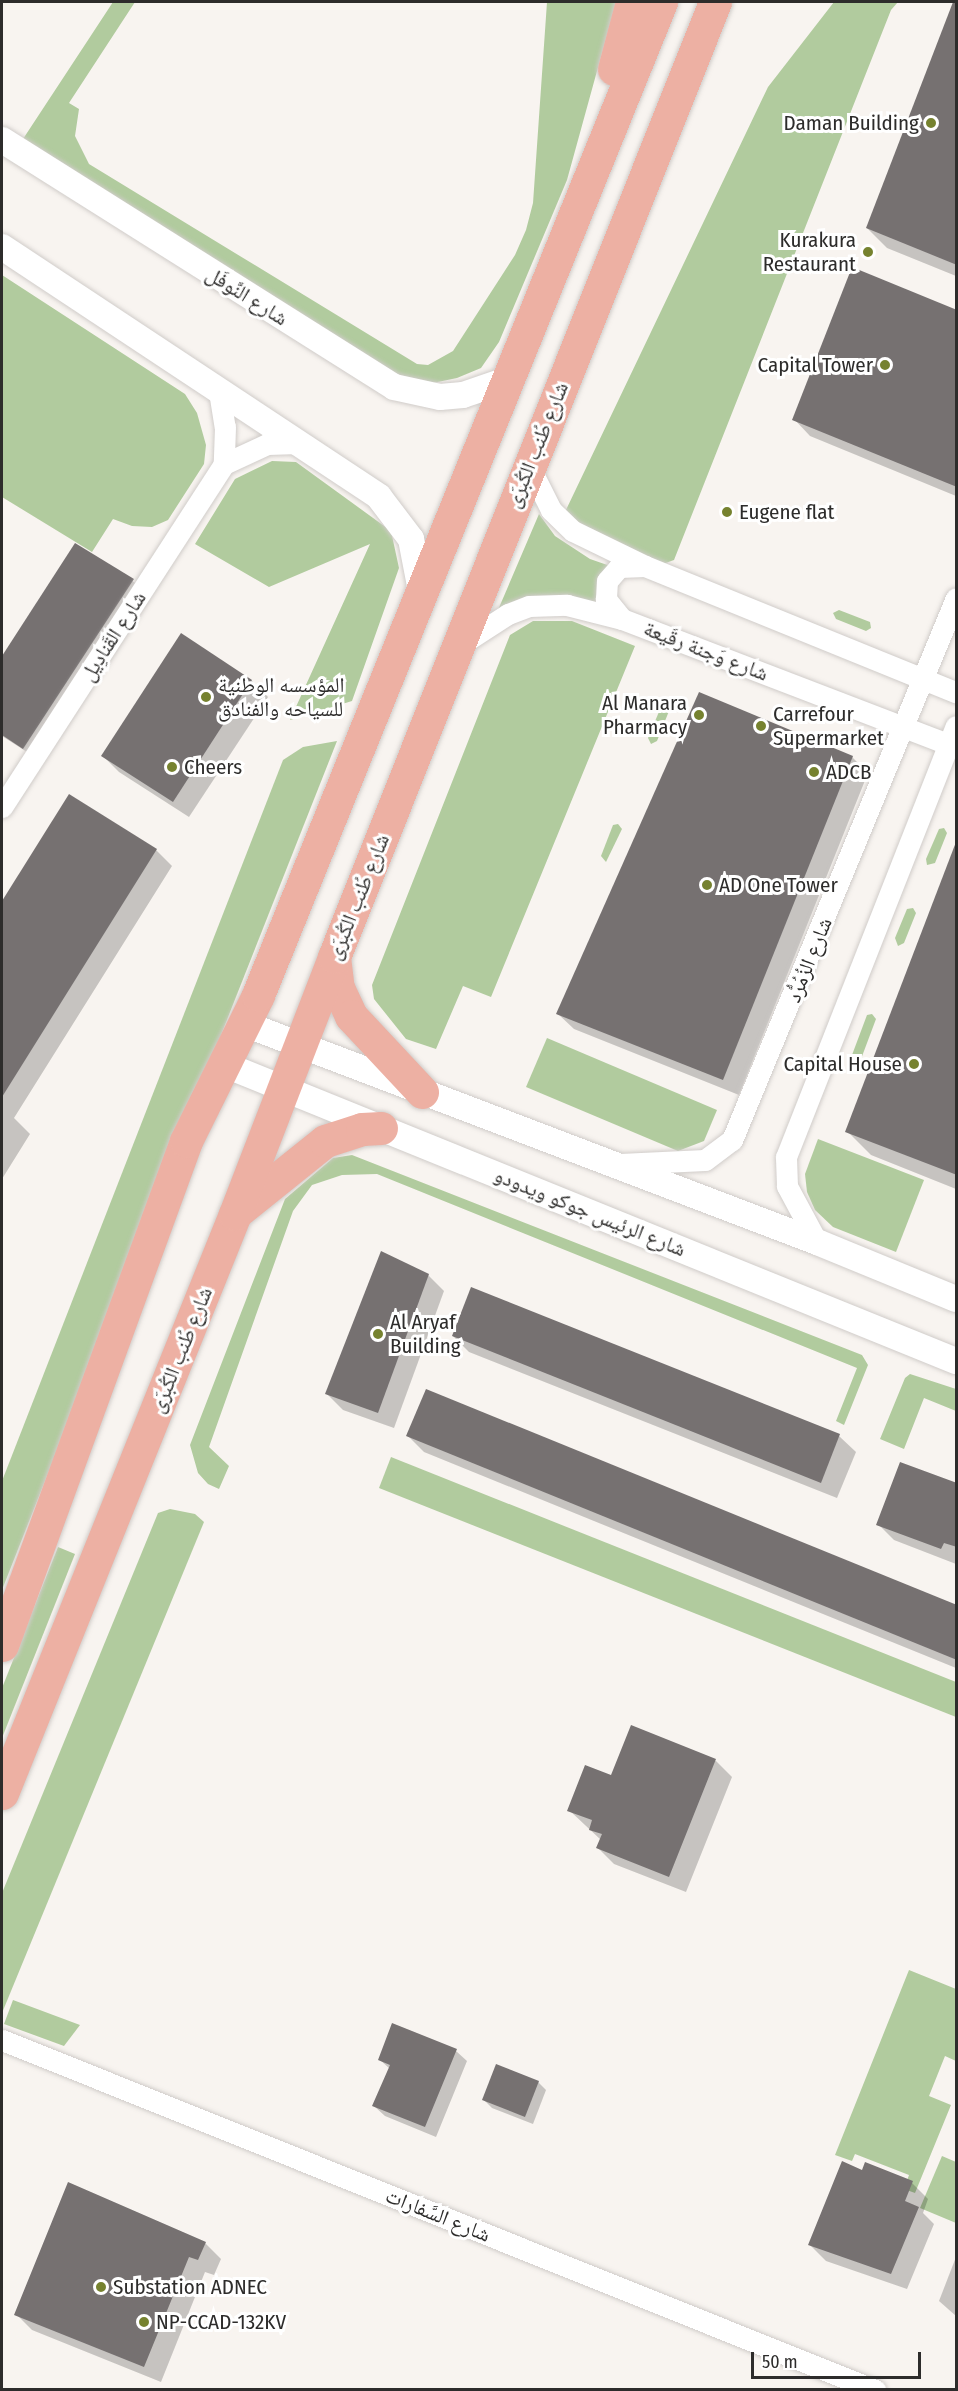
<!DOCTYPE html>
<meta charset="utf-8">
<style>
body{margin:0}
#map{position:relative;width:958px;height:2391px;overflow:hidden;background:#f8f4f0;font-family:"Fira Sans Condensed","Noto Naskh Arabic",sans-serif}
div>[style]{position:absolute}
.green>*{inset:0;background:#b1cb9e}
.shadow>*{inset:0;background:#0003}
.building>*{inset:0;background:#767171}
.roads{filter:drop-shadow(0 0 2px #d0ccc9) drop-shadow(0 0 2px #d0ccc9)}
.minor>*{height:21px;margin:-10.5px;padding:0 10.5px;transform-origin:10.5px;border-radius:10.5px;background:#fff}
.tertiary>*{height:26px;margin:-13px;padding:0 13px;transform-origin:13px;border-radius:13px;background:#fff}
.primary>*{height:33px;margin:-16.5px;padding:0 16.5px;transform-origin:16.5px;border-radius:16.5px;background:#edb0a3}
.dots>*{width:16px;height:16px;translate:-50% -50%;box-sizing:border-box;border:3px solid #fff;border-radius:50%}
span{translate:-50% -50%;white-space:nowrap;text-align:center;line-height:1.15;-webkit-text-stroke:6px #fff;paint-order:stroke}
.poi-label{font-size:21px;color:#2d2c2b}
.right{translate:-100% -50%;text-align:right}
.left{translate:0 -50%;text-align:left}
.street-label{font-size:21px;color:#2d2c2b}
.frame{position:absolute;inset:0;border:3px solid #2d2c2b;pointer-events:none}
.scale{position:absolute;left:751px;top:2352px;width:170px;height:27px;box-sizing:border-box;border:3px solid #2d2c2b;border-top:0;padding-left:8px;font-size:18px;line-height:21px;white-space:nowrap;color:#2d2c2b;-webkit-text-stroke:4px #fff;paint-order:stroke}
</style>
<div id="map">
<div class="green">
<div style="clip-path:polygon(113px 2px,135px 2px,69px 103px,79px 109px,75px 136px,89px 164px,417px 364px,428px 365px,453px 351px,515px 255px,526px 230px,533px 203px,547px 2px,616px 2px,567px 180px,499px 342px,481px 368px,457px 378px,428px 384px,405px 379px,23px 139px)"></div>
<div style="clip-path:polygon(834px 2px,898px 2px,891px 10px,674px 560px,663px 564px,604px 542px,565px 512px,768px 87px)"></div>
<div style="clip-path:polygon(2px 275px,185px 394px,197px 413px,206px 445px,204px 464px,168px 520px,152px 527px,132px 526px,113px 519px,92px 552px,2px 497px)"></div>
<div style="clip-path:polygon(272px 461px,296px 462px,391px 531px,399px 568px,352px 701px,290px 720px,370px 544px,269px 587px,195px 544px,235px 479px)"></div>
<div style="clip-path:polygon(539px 514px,555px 536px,590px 559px,616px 568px,598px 606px,498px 610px)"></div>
<div style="clip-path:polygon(839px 610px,870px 622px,871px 628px,866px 631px,836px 619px,833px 613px)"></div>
<div style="clip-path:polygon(533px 621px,572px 621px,635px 646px,491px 997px,463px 986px,436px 1049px,406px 1039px,374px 999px,372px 985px,510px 635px)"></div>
<div style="clip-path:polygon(667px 706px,669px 711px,657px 741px,651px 744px,648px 738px,661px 707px)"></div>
<div style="clip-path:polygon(337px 741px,2px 1590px,2px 1481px,283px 760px,303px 747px)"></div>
<div style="clip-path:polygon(613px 825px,618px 824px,622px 829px,606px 862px,601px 856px)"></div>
<div style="clip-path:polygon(944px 828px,947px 833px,935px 863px,927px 865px,926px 859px,939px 829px)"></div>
<div style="clip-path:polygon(913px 908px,916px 913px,904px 943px,898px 946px,895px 938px,907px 909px)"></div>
<div style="clip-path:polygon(872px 1014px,876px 1019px,861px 1059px,855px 1062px,852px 1055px,867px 1015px)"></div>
<div style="clip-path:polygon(547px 1038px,717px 1110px,704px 1141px,678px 1151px,526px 1087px)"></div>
<div style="clip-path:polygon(818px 1139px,924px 1180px,896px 1252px,833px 1227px,815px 1210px,807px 1192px,805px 1174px)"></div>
<div style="clip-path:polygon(352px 1155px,862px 1355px,868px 1365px,844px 1425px,836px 1421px,857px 1368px,377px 1174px,342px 1175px,312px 1185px,293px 1211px,209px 1447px,229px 1466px,219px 1489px,208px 1484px,198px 1473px,190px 1445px,285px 1199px,333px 1158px)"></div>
<div style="clip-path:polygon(910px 1374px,956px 1389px,956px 1411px,924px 1398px,904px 1449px,880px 1439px,905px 1378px)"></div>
<div style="clip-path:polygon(391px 1457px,956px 1682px,956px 1717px,379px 1488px)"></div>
<div style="clip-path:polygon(170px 1509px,195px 1514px,204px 1522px,2px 2013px,2px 1893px,158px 1513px)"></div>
<div style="clip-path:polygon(58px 1547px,75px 1554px,2px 1738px,2px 1688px)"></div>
<div style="clip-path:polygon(909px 1970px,956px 1989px,956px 2061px,945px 2056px,929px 2096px,951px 2105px,915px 2193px,904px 2189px,909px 2175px,855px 2154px,852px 2161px,835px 2155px)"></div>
<div style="clip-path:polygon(13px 2000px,80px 2025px,64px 2046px,4px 2024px)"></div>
<div style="clip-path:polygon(942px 2156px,956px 2162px,956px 2223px,920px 2208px)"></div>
</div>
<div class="shadow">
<div style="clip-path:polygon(956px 14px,956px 276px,887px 248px,867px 228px)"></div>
<div style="clip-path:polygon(956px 311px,956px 496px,810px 436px,794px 419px)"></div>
<div style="clip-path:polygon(75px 545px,137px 584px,27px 752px,2px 736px,2px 658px)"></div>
<div style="clip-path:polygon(181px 635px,252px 681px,268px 697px,189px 817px,119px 772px,103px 756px)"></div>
<div style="clip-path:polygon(852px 757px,868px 773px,739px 1095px,574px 1029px,557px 1013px)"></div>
<div style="clip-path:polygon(69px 796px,156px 850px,172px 866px,14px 1118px,30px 1134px,2px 1179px,2px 904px)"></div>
<div style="clip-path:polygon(956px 846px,956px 1189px,871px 1155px,847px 1131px)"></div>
<div style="clip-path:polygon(428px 1275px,444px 1291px,394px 1428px,343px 1410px,327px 1394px)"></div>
<div style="clip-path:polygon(472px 1289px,839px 1436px,856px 1452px,837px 1498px,469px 1352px,453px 1336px)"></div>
<div style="clip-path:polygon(408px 1436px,956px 1606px,956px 1668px,424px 1452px)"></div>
<div style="clip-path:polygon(956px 1485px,956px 1564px,894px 1540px,878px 1524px)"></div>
<div style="clip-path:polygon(632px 1727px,716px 1761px,732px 1777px,686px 1892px,614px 1864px,598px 1848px,601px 1840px,569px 1810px,612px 1777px)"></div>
<div style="clip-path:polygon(456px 2051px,467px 2061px,436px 2137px,385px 2116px,374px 2106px,390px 2069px,379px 2059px)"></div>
<div style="clip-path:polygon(538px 2082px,546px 2090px,533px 2124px,492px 2108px,484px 2100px)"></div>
<div style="clip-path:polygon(912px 2183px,928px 2199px,923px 2213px,934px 2224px,907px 2289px,826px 2261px,810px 2245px)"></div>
<div style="clip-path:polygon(205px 2243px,221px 2259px,214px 2275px,205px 2272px,161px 2382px,32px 2330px,16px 2314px)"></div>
<div style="clip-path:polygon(956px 2257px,956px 2316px,939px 2301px)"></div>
</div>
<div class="building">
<div style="clip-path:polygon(953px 2px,957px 2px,957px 265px,866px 228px)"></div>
<div style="clip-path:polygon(852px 267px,957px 310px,957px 487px,792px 420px)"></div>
<div style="clip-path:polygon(75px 543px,134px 579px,23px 749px,2px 735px,2px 656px)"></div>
<div style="clip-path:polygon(181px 633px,252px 680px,173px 802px,101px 756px)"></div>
<div style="clip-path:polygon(699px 692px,853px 756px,723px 1080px,556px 1014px)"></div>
<div style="clip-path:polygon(69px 794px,157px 849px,2px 1097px,2px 901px)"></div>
<div style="clip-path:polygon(956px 842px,957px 843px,957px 1175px,845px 1132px)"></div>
<div style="clip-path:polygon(381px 1251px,429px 1274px,378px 1413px,325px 1394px)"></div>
<div style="clip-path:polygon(471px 1287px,840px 1434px,821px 1483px,452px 1336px)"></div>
<div style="clip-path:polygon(426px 1389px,957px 1605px,957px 1660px,406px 1436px)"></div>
<div style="clip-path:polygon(900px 1462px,957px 1483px,957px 1547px,944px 1543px,941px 1549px,876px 1525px)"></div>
<div style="clip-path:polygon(631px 1725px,716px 1759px,669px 1877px,596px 1848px,602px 1834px,589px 1830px,592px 1820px,567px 1811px,585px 1765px,611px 1775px)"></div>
<div style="clip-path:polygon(392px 2023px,457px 2049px,425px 2127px,372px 2106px,390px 2065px,378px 2060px)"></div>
<div style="clip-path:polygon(496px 2064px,539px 2081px,525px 2117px,482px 2100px)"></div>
<div style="clip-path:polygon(842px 2161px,862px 2170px,865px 2162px,913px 2181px,905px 2201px,919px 2207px,891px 2274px,808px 2245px)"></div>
<div style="clip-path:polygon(68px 2182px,206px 2242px,198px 2260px,189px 2257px,144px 2367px,14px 2315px)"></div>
</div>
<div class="roads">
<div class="minor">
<div style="left:219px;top:391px;width:36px;rotate:81deg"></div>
<div style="left:225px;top:427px;width:37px;rotate:92deg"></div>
<div style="left:529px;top:466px;width:49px;rotate:63.4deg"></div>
<div style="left:551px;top:510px;width:30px;rotate:44deg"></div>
<div style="left:573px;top:531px;width:80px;rotate:25.9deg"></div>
<div style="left:645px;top:566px;width:336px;rotate:22.1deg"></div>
<div style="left:622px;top:619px;width:26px;rotate:-129deg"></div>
<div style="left:606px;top:599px;width:18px;rotate:-87deg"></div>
<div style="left:607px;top:581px;width:18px;rotate:-49deg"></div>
<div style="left:619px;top:567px;width:26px;rotate:-2deg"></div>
<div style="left:460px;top:645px;width:57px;rotate:-32.9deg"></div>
<div style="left:508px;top:614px;width:22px;rotate:-21deg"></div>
<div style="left:529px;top:606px;width:38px;rotate:-2deg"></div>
<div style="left:567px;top:605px;width:57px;rotate:14.3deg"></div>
<div style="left:622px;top:619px;width:358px;rotate:21deg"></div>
<div style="left:2px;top:807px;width:409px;rotate:-57.1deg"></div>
<div style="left:224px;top:464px;width:47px;rotate:-24.9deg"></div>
<div style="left:267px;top:444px;width:32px;rotate:-2deg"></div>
<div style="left:620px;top:1164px;width:85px;rotate:-2.7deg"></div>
<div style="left:705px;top:1160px;width:34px;rotate:-37deg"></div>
<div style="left:732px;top:1140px;width:586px;rotate:-67.55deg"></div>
<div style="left:817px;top:1242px;width:64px;rotate:-118.2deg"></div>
<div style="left:787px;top:1186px;width:29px;rotate:-92deg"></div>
<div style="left:786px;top:1157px;width:463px;rotate:-68.5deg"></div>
<div style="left:2px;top:2040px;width:941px;rotate:21.85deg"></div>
</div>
<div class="tertiary">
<div style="left:2px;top:140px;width:463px;rotate:32.2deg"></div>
<div style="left:394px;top:387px;width:47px;rotate:12.3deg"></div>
<div style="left:440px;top:397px;width:23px;rotate:-5deg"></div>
<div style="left:463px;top:395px;width:46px;rotate:-18.8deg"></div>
<div style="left:2px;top:247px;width:452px;rotate:33.5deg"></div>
<div style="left:379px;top:497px;width:53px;rotate:52.7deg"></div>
<div style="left:411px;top:539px;width:53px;rotate:79.1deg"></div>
<div style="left:245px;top:1024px;width:612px;rotate:20.86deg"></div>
<div style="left:817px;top:1242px;width:150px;rotate:22.3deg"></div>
<div style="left:223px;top:1064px;width:791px;rotate:22.06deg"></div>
</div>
<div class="primary">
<div style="left:614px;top:69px;width:69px;rotate:-75deg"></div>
<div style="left:334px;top:957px;width:31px;rotate:83deg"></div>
<div style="left:338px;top:988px;width:31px;rotate:65deg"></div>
<div style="left:351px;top:1016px;width:104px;rotate:46.9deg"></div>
<div style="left:239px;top:1210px;width:110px;rotate:-38.7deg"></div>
<div style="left:325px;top:1141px;width:39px;rotate:-18deg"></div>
<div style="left:362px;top:1129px;width:19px;rotate:-3deg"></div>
<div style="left:2px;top:1645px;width:537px;rotate:-69.94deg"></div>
<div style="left:186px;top:1141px;width:163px;rotate:-63.7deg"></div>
<div style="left:258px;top:995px;width:1072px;rotate:-67.91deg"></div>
<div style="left:2px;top:1793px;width:624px;rotate:-68.08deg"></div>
<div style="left:235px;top:1214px;width:275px;rotate:-68.9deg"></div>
<div style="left:334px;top:957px;width:1028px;rotate:-68.25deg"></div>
</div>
</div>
<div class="dots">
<div style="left:931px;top:123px;background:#76822f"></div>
<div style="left:868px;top:252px;background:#76822f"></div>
<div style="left:885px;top:365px;background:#76822f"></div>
<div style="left:727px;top:512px;background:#76822f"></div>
<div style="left:206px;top:697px;background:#76822f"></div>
<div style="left:699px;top:715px;background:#76822f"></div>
<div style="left:761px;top:726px;background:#76822f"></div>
<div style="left:172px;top:767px;background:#76822f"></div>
<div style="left:814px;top:772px;background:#76822f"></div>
<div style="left:707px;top:885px;background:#76822f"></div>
<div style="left:914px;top:1064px;background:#76822f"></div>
<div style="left:378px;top:1334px;background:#76822f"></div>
<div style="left:101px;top:2287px;background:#76822f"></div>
<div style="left:144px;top:2322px;background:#76822f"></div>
</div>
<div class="poi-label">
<span class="right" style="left:919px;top:123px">Daman Building</span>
<span class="right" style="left:856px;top:252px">Kurakura<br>Restaurant</span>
<span class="right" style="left:873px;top:365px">Capital Tower</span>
<span class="left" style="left:739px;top:512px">Eugene flat</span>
<span class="left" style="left:218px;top:697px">المؤسسه الوطنية<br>للسياحه والفنادق</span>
<span class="right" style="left:687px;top:715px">Al Manara<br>Pharmacy</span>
<span class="left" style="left:773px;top:726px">Carrefour<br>Supermarket</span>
<span class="left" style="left:184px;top:767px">Cheers</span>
<span class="left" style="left:826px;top:772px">ADCB</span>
<span class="left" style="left:719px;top:885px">AD One Tower</span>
<span class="right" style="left:902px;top:1064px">Capital House</span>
<span class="left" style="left:390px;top:1334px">Al Aryaf<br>Building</span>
<span class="left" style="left:113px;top:2287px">Substation ADNEC</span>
<span class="left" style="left:156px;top:2322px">NP-CCAD-132KV</span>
</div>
<div class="street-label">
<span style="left:247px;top:296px;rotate:32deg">شارع النَّوفَل</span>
<span style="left:537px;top:445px;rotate:-68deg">شارع طُنب الكُبرَى</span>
<span style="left:113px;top:636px;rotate:-57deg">شارع القَنادِيل</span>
<span style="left:706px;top:651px;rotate:21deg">شارع وَجنة رقَيعة</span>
<span style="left:358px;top:897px;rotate:-68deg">شارع طُنب الكُبرَى</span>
<span style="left:809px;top:960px;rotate:-68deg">شارع الزُمُرُّد</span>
<span style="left:590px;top:1212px;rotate:22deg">شارع الرئيس جوكو ويدودو</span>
<span style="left:181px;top:1350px;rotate:-68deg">شارع طُنب الكُبرَى</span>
<span style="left:438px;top:2215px;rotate:22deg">شارع السَّفارات</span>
</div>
<div class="frame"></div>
<div class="scale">50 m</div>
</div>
